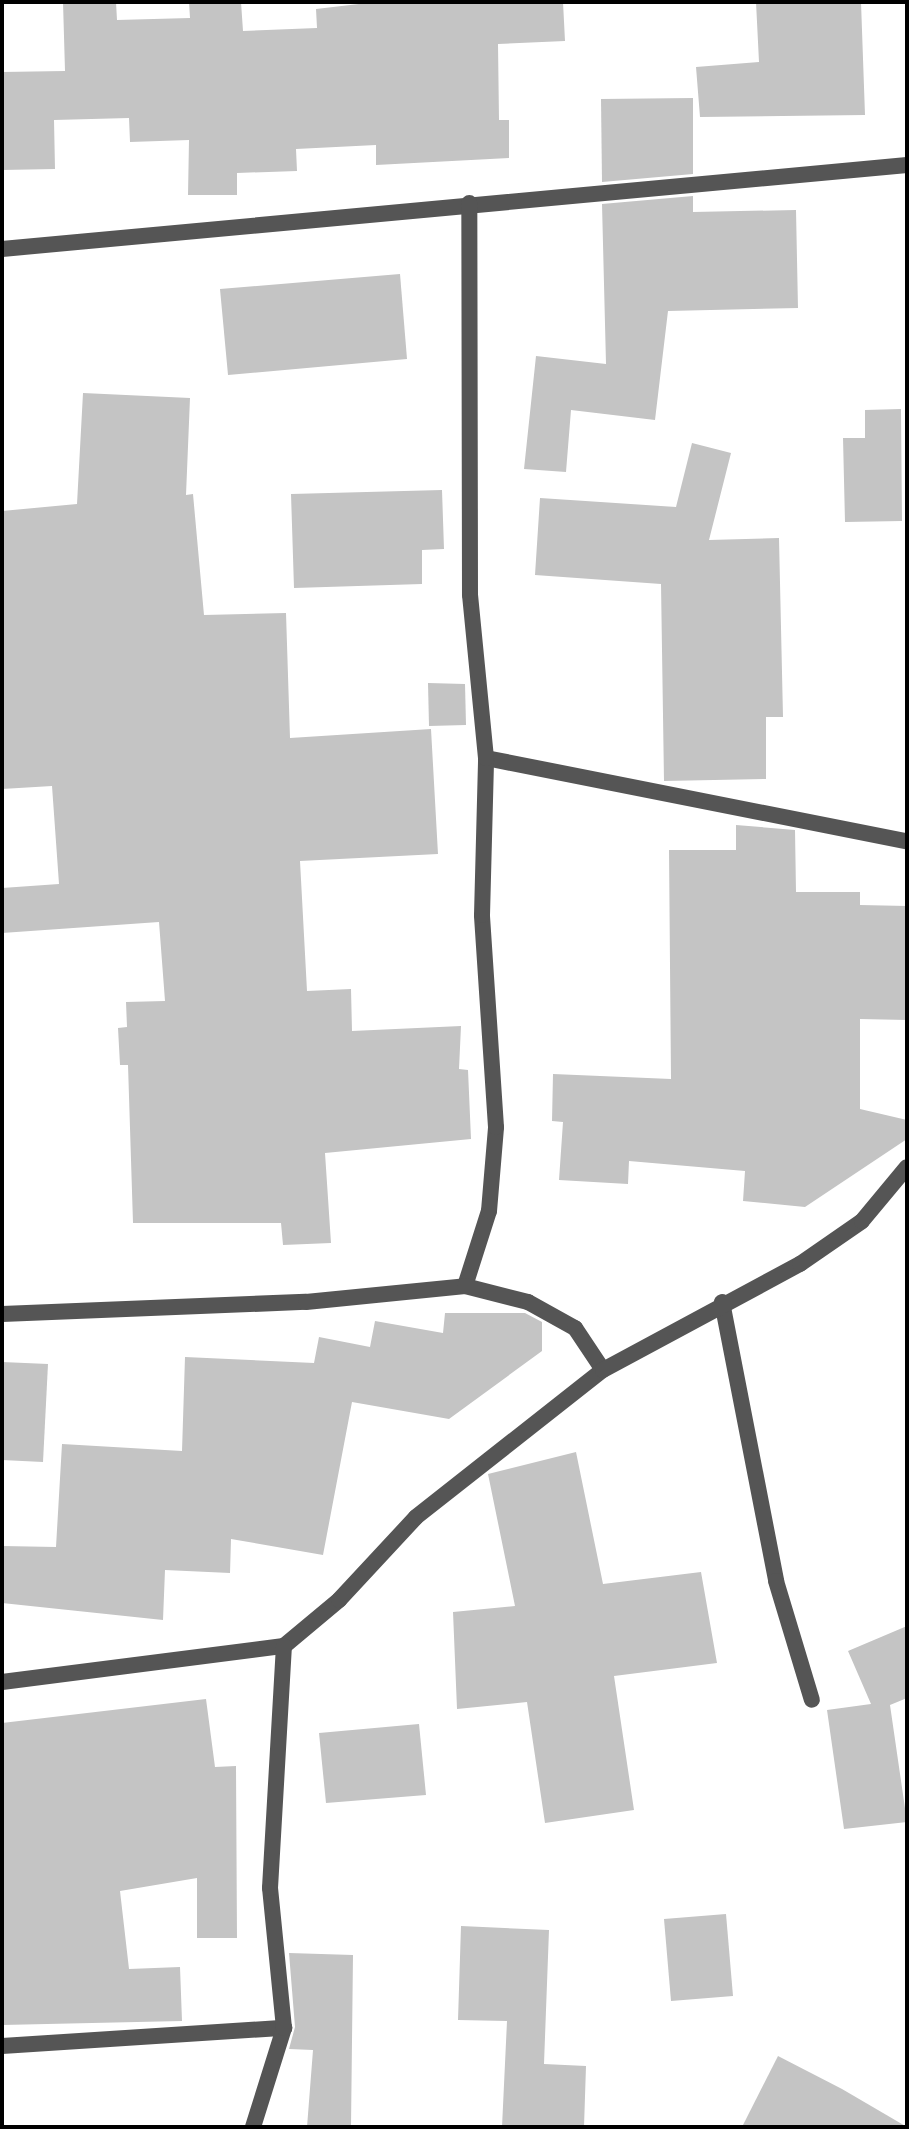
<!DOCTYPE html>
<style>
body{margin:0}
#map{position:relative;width:909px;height:2129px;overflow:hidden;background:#fff;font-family:"Golos Text",sans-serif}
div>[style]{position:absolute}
.building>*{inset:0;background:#c4c4c4}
.minor>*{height:16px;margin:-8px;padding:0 8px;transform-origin:8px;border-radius:8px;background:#555}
span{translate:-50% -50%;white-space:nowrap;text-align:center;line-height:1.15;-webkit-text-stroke:6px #fff;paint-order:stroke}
.frame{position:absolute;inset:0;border:4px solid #000;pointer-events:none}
</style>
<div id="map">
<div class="building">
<div style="clip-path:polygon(63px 2px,116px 2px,117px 20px,190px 18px,189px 2px,241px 2px,243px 31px,317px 28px,316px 9px,376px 2px,563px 2px,565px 41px,498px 44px,499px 120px,509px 120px,509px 158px,376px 165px,376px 145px,296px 149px,297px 171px,237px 173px,237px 195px,188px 195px,189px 140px,130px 142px,129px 118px,54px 120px,55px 169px,2px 170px,2px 72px,65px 71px)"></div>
<div style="clip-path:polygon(756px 2px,861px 2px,865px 115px,700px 117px,696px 67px,759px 62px)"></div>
<div style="clip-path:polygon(693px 98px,693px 174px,602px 182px,601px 99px)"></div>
<div style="clip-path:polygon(693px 196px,693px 212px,796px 210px,798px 308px,668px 311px,655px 420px,571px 410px,566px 472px,524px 469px,536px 356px,606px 364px,602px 204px)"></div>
<div style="clip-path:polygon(400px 274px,407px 359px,228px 375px,220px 289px)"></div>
<div style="clip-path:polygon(83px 393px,190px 398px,186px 495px,193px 494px,204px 615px,286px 613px,290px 738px,431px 729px,438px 854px,300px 861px,307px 991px,351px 989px,352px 1031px,461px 1026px,459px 1069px,468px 1070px,471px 1139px,325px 1153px,331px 1243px,283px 1245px,281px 1223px,133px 1223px,128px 1065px,120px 1065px,118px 1028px,127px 1027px,126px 1002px,165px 1001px,159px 922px,2px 933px,2px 888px,59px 884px,52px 786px,2px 789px,2px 511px,77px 504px)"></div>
<div style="clip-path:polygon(901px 409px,902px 521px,845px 522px,843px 438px,865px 438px,865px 410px)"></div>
<div style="clip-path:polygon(692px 443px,731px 453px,709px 540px,779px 538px,783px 717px,766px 717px,766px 779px,664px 781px,661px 584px,535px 575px,540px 498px,676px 507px)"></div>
<div style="clip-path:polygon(442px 490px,444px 549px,422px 550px,422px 584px,294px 588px,291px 494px)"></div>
<div style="clip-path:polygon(428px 683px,465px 684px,466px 725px,429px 726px)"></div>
<div style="clip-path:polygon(736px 825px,795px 830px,796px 892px,860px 892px,860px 905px,907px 906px,907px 1020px,860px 1019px,860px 1109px,907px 1120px,907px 1139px,805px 1207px,743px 1201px,745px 1171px,629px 1161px,628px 1184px,559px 1180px,563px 1122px,552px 1121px,553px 1074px,671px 1079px,669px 850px,736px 850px)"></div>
<div style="clip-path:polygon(445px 1313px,525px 1313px,542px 1322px,542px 1351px,449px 1419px,352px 1402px,323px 1555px,231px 1539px,230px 1573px,165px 1570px,163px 1620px,2px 1603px,2px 1546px,56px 1547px,62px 1444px,182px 1451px,185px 1357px,314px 1363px,319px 1337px,370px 1347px,375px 1321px,443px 1333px)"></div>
<div style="clip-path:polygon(2px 1362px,48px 1364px,43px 1462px,2px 1460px)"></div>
<div style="clip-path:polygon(576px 1452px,603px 1584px,701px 1572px,717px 1663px,614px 1676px,634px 1810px,545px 1823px,527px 1702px,457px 1709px,453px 1612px,515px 1606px,488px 1474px)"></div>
<div style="clip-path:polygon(907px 1626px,907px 1698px,890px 1705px,907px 1822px,844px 1829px,827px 1710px,871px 1704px,848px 1651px)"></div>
<div style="clip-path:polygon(206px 1699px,215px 1767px,236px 1766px,237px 1938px,197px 1938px,197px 1878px,120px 1891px,129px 1969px,180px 1967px,182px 2021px,2px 2025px,2px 1723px)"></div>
<div style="clip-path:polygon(419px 1724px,426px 1795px,326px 1803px,319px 1733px)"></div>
<div style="clip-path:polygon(726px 1914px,733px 1996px,671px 2001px,664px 1919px)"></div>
<div style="clip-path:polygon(461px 1926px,549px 1930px,544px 2064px,586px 2066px,584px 2127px,502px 2127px,507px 2021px,458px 2020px)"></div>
<div style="clip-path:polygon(289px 1953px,353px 1955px,351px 2127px,307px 2127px,313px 2050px,289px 2049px,295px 2027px)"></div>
<div style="clip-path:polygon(778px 2056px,842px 2089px,907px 2127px,742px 2127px)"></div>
</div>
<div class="minor">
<div style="left:2px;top:249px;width:909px;rotate:-5.3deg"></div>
<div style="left:486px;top:758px;width:429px;rotate:11.2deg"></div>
<div style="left:465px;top:1286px;width:79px;rotate:-72.3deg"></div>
<div style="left:489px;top:1211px;width:84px;rotate:-85.2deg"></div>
<div style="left:496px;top:1127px;width:212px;rotate:-93.8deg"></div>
<div style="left:482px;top:915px;width:157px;rotate:-88.5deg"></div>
<div style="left:486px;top:758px;width:164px;rotate:-95.6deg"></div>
<div style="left:470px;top:595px;width:392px;rotate:-90.1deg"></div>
<div style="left:722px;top:1302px;width:284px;rotate:79deg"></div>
<div style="left:776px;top:1581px;width:124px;rotate:73.2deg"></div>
<div style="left:2px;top:1314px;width:304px;rotate:-2.3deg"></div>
<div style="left:306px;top:1302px;width:160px;rotate:-5.7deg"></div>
<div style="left:465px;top:1286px;width:65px;rotate:14.3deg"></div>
<div style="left:528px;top:1302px;width:54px;rotate:29deg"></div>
<div style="left:575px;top:1328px;width:50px;rotate:56.3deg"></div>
<div style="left:2px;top:1682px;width:284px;rotate:-7.3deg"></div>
<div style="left:284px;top:1646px;width:72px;rotate:-39.9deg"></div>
<div style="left:339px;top:1600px;width:113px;rotate:-47.1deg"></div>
<div style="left:416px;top:1517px;width:238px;rotate:-38.2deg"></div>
<div style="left:603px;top:1370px;width:224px;rotate:-28.3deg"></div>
<div style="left:800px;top:1264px;width:75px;rotate:-34.7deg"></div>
<div style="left:862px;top:1221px;width:70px;rotate:-50.2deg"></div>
<div style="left:2px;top:2046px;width:283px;rotate:-3.7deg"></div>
<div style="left:253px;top:2127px;width:104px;rotate:-72.6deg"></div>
<div style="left:284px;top:2028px;width:141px;rotate:-95.7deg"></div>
<div style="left:270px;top:1888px;width:242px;rotate:-86.7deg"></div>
</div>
<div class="frame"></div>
</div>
